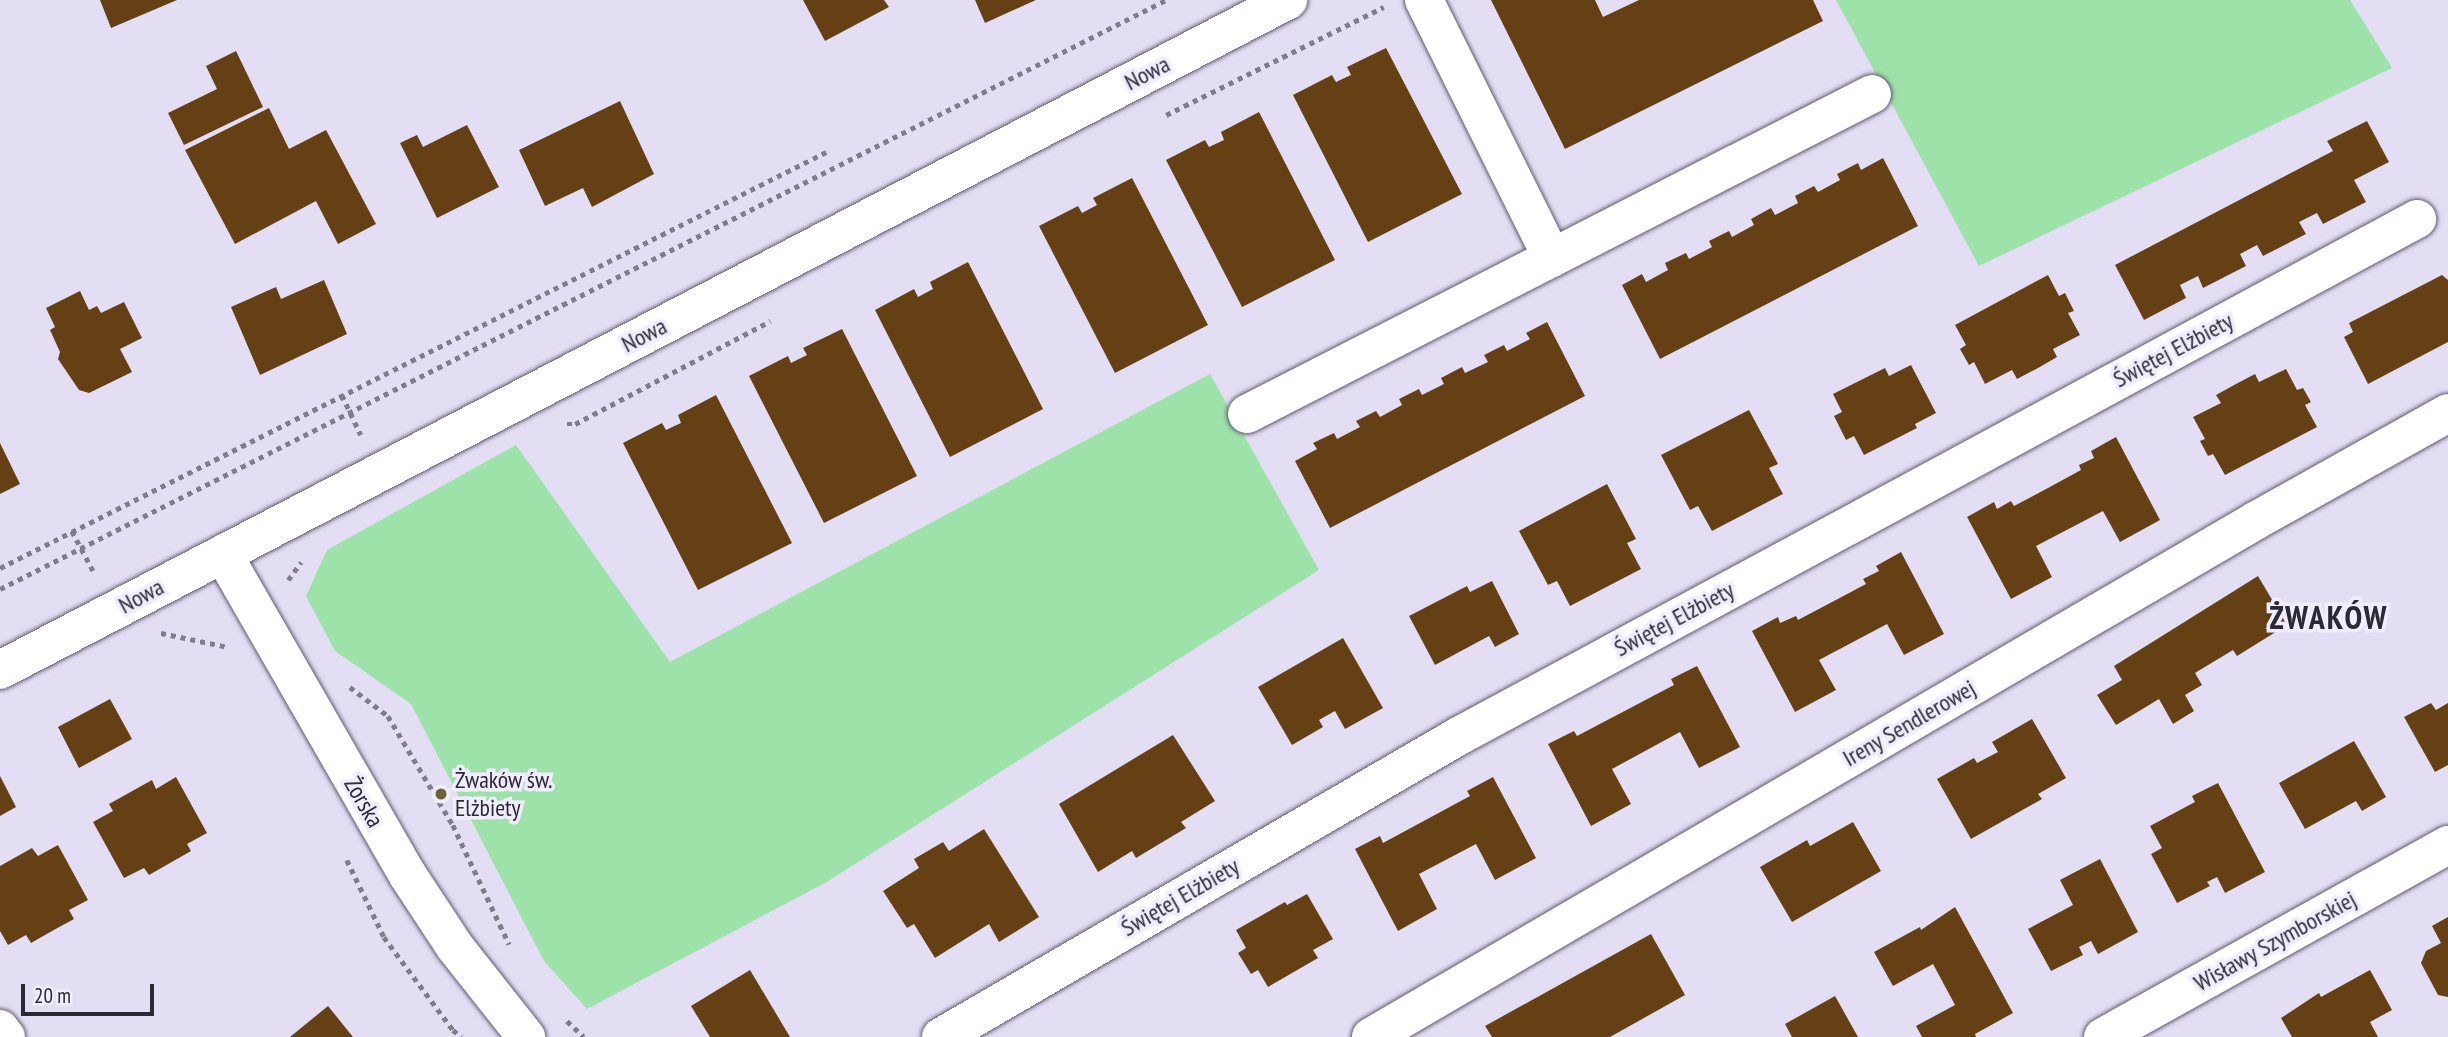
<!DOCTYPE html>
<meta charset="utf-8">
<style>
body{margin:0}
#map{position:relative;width:2448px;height:1037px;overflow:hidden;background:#e4def5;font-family:"PT Sans Narrow",sans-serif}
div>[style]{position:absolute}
.green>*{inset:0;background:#9ce2a9}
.building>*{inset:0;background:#664015}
.path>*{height:4.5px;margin-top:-2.25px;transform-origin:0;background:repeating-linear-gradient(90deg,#807c8b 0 5px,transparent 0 10px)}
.roads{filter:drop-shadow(0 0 2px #605a6e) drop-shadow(0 0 2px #605a6e)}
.minor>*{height:38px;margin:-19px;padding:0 19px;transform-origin:19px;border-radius:19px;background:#fff}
.dots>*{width:19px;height:19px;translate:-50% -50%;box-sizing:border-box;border:4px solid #f1ecff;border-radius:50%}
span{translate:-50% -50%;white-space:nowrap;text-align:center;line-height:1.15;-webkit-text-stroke:7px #f1ecff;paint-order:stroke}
.street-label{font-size:24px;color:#2b2932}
.poi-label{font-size:24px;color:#2b2932}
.left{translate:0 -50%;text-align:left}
.district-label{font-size:32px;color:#2b2932;font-weight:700;letter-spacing:2px}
.scale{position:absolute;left:21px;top:984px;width:133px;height:32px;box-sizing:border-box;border:4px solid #2b2932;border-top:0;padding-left:9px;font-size:21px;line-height:24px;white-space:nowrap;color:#2b2932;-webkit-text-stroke:5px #f1ecff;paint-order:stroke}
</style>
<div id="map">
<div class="green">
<div style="clip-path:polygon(1836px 0,2350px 0,2392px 68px,1979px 266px)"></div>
<div style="clip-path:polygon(1210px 374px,1319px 570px,825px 883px,587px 1009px,544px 961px,411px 704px,335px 651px,306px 596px,327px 550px,516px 445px,670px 662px)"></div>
</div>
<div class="building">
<div style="clip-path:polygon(100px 0,177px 0,111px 28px)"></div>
<div style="clip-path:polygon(803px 0,884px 0,889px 7px,825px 41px)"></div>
<div style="clip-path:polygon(975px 0,1036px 0,985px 23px)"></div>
<div style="clip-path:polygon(1491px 0,1595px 0,1603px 17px,1639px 0,1813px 0,1823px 21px,1565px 149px)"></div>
<div style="clip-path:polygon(1386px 48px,1462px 194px,1368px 242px,1293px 95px,1332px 75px,1336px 82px,1351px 75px,1347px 67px)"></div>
<div style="clip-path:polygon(236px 51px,263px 107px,184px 145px,168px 113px,217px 89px,206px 66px)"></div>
<div style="clip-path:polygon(620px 101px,654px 174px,592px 207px,583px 188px,545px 206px,519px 150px)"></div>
<div style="clip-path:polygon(269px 108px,289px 149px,326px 130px,376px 224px,338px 244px,316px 201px,235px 244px,185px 150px)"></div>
<div style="clip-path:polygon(1259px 112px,1335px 260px,1242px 307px,1166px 160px,1205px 140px,1209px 147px,1224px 140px,1221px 132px)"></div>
<div style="clip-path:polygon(2367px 121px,2389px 162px,2354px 180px,2366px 202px,2323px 224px,2317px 213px,2299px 222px,2306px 234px,2263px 256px,2257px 245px,2240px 254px,2246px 266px,2203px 288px,2198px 276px,2180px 285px,2186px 298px,2144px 320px,2115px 265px,2333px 151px,2327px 141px)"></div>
<div style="clip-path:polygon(467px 125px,499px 187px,437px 218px,400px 143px,417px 135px,423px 147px)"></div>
<div style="clip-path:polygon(1883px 158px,1918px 226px,1660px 359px,1622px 285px,1642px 274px,1646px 282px,1668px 270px,1665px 263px,1686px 253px,1689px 259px,1712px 247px,1709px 241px,1729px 231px,1732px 237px,1754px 225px,1751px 219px,1771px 208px,1775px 215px,1798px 203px,1795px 196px,1814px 186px,1818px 192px,1840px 180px,1837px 174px,1858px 163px,1861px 170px)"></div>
<div style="clip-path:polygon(1132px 178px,1208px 325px,1115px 373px,1039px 226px,1078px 206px,1082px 213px,1097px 205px,1093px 198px)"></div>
<div style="clip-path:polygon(968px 262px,1043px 409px,950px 457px,875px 310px,914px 289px,918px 297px,933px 289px,930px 282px)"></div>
<div style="clip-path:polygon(2048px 275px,2059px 296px,2065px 293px,2074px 311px,2068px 313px,2080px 335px,2053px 349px,2057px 357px,2038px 368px,2017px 379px,2012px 370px,1985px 384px,1974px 362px,1969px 365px,1960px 349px,1966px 345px,1955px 325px)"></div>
<div style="clip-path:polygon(2442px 275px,2448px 280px,2448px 342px,2368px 384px,2344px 337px,2353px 332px,2349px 323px)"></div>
<div style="clip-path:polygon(324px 280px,347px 334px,260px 375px,231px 307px,276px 287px,281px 299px)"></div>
<div style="clip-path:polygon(80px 291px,89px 310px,97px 306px,101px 313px,124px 302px,142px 338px,120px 349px,132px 372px,89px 393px,79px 390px,58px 359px,60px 352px,50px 330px,55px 327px,46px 308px)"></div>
<div style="clip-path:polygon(1547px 322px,1585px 396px,1330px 528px,1295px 461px,1317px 449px,1313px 443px,1334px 433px,1337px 439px,1360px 427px,1356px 421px,1376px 411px,1380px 417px,1402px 405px,1399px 399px,1419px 389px,1422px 395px,1444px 384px,1441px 378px,1462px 367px,1465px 373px,1488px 362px,1484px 355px,1504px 345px,1507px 351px,1530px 339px,1526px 333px)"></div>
<div style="clip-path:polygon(842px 329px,917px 476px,824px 523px,749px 376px,788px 356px,791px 363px,807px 355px,803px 348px)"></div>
<div style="clip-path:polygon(1911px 365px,1936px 413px,1915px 424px,1917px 428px,1864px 455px,1854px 436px,1846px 440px,1834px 416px,1842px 412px,1833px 394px,1885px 368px,1889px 376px)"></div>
<div style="clip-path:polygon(2286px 369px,2297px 390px,2303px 388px,2311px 402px,2305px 405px,2317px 427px,2225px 475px,2213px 454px,2208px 456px,2200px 441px,2205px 439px,2193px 417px,2221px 403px,2216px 395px,2236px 384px,2255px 374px,2259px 382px)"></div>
<div style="clip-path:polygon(716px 395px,792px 543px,698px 590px,623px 443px,662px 423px,666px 430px,681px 423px,678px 415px)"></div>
<div style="clip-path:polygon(1749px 410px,1778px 464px,1769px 468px,1783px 494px,1712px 531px,1698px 506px,1690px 510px,1661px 455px)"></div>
<div style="clip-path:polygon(2116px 437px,2160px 520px,2120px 542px,2103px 511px,2036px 546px,2052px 577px,2011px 599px,1967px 517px,1994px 502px,1997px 509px,2011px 501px,2014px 506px,2048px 488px,2081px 470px,2079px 465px,2094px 458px,2091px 451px)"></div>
<div style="clip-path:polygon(0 443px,20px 484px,0 494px)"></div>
<div style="clip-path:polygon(1607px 484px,1636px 539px,1627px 543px,1641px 569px,1570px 606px,1557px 581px,1548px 585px,1519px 531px)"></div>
<div style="clip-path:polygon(1901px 552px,1944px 634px,1904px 655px,1887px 624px,1819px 660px,1836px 690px,1795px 712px,1752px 631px,1778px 617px,1780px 623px,1796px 616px,1798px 620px,1866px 584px,1863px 579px,1879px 571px,1876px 566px)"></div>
<div style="clip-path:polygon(2258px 576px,2287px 625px,2237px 656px,2233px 650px,2195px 673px,2202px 685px,2185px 695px,2194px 711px,2173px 724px,2159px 699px,2116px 725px,2097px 695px,2122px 680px,2114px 666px)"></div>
<div style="clip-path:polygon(1492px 581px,1519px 634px,1495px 647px,1489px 636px,1435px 665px,1409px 616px,1467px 586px,1470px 592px)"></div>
<div style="clip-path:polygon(1343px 638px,1383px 708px,1345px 729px,1335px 711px,1319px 720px,1323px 727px,1292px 745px,1258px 687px)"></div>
<div style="clip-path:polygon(1697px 666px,1740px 747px,1699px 768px,1680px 732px,1612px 769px,1631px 804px,1591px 826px,1548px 744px,1574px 731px,1577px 736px,1674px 685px,1671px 679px)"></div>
<div style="clip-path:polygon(110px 699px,132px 739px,79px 768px,58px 727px)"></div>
<div style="clip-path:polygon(2431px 703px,2436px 710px,2448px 703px,2448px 765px,2435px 772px,2404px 717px)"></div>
<div style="clip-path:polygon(2032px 719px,2066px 778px,2038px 794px,2042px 799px,1971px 839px,1937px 779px,1974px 758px,1977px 763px,1998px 752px,1992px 742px)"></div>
<div style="clip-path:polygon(1173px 735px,1215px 801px,1181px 822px,1186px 828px,1136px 858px,1132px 851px,1098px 872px,1059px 804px)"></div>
<div style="clip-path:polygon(2354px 741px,2386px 797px,2362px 811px,2356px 801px,2305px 829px,2279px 783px)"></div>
<div style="clip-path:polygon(0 776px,16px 807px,0 816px)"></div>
<div style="clip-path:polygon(176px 777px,207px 833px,187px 844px,191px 851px,149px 875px,144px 868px,124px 878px,93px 822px,113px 811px,109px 804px,152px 780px,156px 789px)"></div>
<div style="clip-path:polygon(1493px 777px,1536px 858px,1495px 880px,1476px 844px,1419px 874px,1437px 909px,1398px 931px,1355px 849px,1380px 836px,1383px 843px,1470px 796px,1467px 791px)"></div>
<div style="clip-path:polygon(2218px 783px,2265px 872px,2225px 893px,2217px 877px,2207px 882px,2210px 886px,2177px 903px,2151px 854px,2162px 848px,2150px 826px,2195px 802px,2192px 796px)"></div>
<div style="clip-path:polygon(1853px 822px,1881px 871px,1792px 922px,1760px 867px,1807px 840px,1810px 846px)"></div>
<div style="clip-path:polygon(984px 829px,1039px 917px,999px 942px,989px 924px,935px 958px,914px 924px,907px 928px,883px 891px,919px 868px,914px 859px,943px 842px,949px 851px)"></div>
<div style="clip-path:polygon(58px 845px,88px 900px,69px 910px,74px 919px,52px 931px,31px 943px,26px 935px,8px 945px,0 931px,0 866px,32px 848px,38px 856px)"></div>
<div style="clip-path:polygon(2100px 859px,2138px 932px,2098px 954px,2091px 941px,2079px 947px,2083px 955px,2051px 971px,2028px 929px,2073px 905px,2060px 880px)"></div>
<div style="clip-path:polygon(1307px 894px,1333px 939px,1313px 950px,1318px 958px,1268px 987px,1258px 970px,1251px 974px,1238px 953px,1246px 948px,1236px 930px,1285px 902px,1287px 905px)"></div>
<div style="clip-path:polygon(1955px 907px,2013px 1013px,1975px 1034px,1976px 1037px,1922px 1037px,1916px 1026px,1955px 1005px,1933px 964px,1893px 986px,1874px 952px,1920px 927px,1921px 930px)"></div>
<div style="clip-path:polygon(2448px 917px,2448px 997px,2438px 995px,2421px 963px,2426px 951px,2441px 943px,2432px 926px)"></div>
<div style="clip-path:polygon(1651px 934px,1685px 995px,1610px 1037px,1492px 1037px,1485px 1026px)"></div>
<div style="clip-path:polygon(750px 970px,790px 1037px,710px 1037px,691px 1006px)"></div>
<div style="clip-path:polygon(2370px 970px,2392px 1010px,2370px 1022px,2378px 1037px,2292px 1037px,2281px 1018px,2319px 993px,2321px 997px)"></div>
<div style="clip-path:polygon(1835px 996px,1858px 1037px,1792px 1037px,1785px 1024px)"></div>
<div style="clip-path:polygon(328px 1006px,353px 1037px,290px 1037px)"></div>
</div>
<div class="path">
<div style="left:1166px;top:115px;width:243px;rotate:-26.4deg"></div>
<div style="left:342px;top:395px;width:44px;rotate:64.6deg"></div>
<div style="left:567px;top:424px;width:8px"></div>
<div style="left:575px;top:424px;width:221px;rotate:-27.8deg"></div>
<div style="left:72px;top:531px;width:49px;rotate:61.9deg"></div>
<div style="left:0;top:568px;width:925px;rotate:-26.73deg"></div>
<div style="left:288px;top:580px;width:22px;rotate:-54deg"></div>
<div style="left:0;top:589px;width:1306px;rotate:-26.8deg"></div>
<div style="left:161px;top:633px;width:68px;rotate:11.8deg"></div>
<div style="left:350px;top:687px;width:48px;rotate:37.3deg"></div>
<div style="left:388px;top:716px;width:127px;rotate:59.2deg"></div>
<div style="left:453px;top:825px;width:132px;rotate:64.8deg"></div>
<div style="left:347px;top:860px;width:85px;rotate:64.3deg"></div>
<div style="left:384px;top:937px;width:116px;rotate:53.4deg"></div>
<div style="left:453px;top:1030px;width:11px;rotate:38deg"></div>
<div style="left:567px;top:1021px;width:23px;rotate:43deg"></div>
</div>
<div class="roads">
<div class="minor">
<div style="left:1424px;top:0;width:288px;rotate:63.6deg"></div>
<div style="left:1247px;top:414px;width:702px;rotate:-27.11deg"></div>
<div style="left:223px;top:554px;width:369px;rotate:60.1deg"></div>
<div style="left:407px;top:874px;width:87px;rotate:56.7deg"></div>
<div style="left:455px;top:947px;width:115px;rotate:51.7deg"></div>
<div style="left:0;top:670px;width:1452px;rotate:-27.48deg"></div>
<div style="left:0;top:1029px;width:10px;rotate:53deg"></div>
<div style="left:941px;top:1037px;width:597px;rotate:-30.17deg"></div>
<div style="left:1457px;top:737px;width:1091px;rotate:-28.35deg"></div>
<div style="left:1371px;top:1037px;width:1024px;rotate:-30.27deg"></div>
<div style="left:2255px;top:521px;width:221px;rotate:-29.2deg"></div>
<div style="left:2103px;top:1037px;width:395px;rotate:-29.1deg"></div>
</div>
</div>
<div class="dots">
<div style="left:441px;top:794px;background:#6b6330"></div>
</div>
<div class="street-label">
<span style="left:1147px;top:73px;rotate:-27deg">Nowa</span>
<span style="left:644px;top:335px;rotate:-27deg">Nowa</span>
<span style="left:2173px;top:350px;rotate:-28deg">Świętej Elżbiety</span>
<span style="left:141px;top:596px;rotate:-28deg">Nowa</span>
<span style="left:1674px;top:619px;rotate:-28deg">Świętej Elżbiety</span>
<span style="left:1909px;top:723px;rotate:-30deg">Ireny Sendlerowej</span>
<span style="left:364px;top:802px;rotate:60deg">Żorska</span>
<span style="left:1180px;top:897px;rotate:-30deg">Świętej Elżbiety</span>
<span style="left:2275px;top:941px;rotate:-29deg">Wisławy Szymborskiej</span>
</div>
<div class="poi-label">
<span class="left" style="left:455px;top:794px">Żwaków św.<br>Elżbiety</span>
</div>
<div class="district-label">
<span style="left:2329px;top:617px">ŻWAKÓW</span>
</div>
<div class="scale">20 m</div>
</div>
